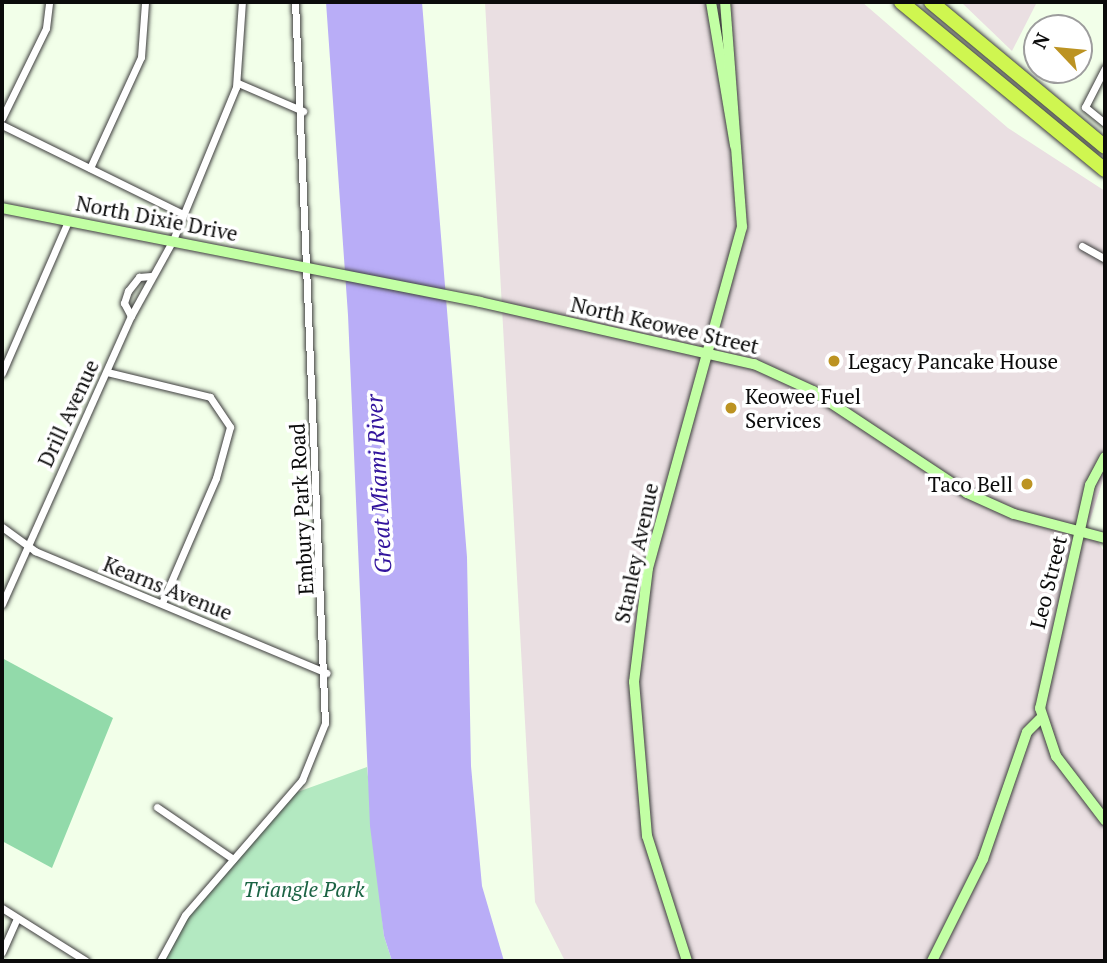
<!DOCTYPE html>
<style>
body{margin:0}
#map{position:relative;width:1107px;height:963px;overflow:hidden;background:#f2ffe9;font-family:"PT Serif",serif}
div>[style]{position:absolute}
.industrial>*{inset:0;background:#eadfe2}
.green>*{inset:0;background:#b3e9c1}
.forest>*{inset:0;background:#92daaa}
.water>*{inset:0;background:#b9adf7}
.roads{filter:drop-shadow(0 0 2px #3e3e3e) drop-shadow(0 0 2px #3e3e3e)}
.street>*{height:7px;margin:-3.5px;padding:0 3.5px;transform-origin:3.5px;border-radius:3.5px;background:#fff}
.secondary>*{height:10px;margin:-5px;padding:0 5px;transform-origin:5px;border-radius:5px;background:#c2ffa4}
.highway>*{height:14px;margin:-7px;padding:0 7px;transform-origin:7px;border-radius:7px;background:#cff650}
.dots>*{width:19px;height:19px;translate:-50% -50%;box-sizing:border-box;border:4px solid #fff;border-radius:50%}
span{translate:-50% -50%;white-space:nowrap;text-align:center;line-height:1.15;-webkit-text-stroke:7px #fff;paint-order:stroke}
.street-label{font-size:21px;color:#0b0b0b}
.poi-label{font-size:21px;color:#0b0b0b}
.left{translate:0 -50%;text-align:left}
.right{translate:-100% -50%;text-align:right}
.park-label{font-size:21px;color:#1b6344;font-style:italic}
.water-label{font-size:23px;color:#32149d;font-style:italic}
.frame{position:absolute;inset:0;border:4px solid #0b0b0b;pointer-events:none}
.north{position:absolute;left:1023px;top:14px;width:70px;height:70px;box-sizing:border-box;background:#fff;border:2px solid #9d9d9d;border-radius:50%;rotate:296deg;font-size:19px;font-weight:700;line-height:28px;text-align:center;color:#0b0b0b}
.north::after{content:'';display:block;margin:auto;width:24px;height:32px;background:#bc9322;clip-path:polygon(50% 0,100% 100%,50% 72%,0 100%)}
</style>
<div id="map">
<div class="industrial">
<div style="clip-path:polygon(485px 2px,862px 2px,1008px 128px,1105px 191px,1105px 474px,1088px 526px,1105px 553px,1105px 961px,565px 961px,535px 902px)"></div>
<div style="clip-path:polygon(961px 2px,1037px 2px,1012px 51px)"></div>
</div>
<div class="green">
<div style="clip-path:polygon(367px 767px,384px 936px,392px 961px,160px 961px,175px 930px,292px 794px)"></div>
</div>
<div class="forest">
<div style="clip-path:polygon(2px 658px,113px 718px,52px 868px,2px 841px)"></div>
</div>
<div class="water">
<div style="clip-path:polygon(326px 2px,422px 2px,467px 557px,471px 766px,482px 886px,504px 961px,392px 961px,384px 936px,370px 826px,348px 315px)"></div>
</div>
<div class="roads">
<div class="street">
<div style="left:1105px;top:68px;width:44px;rotate:117.1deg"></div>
<div style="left:1085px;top:107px;width:26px;rotate:39deg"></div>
<div style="left:238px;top:83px;width:71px;rotate:23.3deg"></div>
<div style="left:2px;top:118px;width:100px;rotate:-63.9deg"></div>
<div style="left:46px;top:28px;width:26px;rotate:-83deg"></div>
<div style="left:2px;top:125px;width:199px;rotate:26.2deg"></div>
<div style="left:90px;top:168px;width:122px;rotate:-65.3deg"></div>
<div style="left:141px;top:57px;width:55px;rotate:-85.8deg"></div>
<div style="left:1082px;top:246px;width:26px;rotate:29deg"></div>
<div style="left:131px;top:316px;width:15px;rotate:-118deg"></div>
<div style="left:124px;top:303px;width:13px;rotate:-72deg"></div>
<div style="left:128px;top:291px;width:18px;rotate:-52deg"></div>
<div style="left:139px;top:277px;width:12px;rotate:-5deg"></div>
<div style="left:107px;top:372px;width:106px;rotate:13.6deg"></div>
<div style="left:210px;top:397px;width:36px;rotate:56deg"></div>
<div style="left:230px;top:427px;width:53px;rotate:105.4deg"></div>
<div style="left:216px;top:478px;width:136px;rotate:113.4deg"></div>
<div style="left:2px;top:373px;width:166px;rotate:-66.5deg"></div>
<div style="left:2px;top:527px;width:41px;rotate:36deg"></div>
<div style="left:35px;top:551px;width:316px;rotate:22.7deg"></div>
<div style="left:2px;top:604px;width:316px;rotate:-65.9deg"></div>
<div style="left:131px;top:316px;width:87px;rotate:-61.1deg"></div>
<div style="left:173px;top:240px;width:165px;rotate:-67.6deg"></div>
<div style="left:236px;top:87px;width:85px;rotate:-86deg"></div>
<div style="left:157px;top:807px;width:92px;rotate:34.4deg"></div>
<div style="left:2px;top:908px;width:99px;rotate:32.2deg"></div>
<div style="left:2px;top:952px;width:37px;rotate:-66deg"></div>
<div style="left:160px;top:961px;width:52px;rotate:-61.5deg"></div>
<div style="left:185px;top:915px;width:179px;rotate:-49.1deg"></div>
<div style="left:302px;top:780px;width:61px;rotate:-68deg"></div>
<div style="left:325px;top:723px;width:722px;rotate:-92.38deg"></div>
</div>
<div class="secondary">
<div style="left:711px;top:2px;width:146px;rotate:80.5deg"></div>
<div style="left:2px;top:208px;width:487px;rotate:11.1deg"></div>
<div style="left:480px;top:302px;width:281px;rotate:12.8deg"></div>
<div style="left:754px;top:364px;width:65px;rotate:24.6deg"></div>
<div style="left:813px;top:391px;width:185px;rotate:33.5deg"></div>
<div style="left:967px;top:493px;width:51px;rotate:24.1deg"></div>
<div style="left:1014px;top:514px;width:94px;rotate:14.8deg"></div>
<div style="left:1105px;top:457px;width:32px;rotate:118deg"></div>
<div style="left:1090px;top:485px;width:229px;rotate:102.6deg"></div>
<div style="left:1040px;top:708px;width:51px;rotate:71.6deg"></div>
<div style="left:1056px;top:756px;width:81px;rotate:52.6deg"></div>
<div style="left:687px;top:961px;width:131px;rotate:-107.7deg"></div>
<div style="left:647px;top:836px;width:155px;rotate:-94.8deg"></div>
<div style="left:634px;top:682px;width:115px;rotate:-83deg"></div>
<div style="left:648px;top:568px;width:354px;rotate:-74.6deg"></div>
<div style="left:742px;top:227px;width:226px;rotate:-94.3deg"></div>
<div style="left:932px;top:961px;width:114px;rotate:-63.4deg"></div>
<div style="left:983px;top:859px;width:134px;rotate:-70.9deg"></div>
<div style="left:1027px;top:732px;width:18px;rotate:-45deg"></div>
</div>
<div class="highway">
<div style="left:901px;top:2px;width:264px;rotate:39.5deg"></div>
<div style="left:931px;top:2px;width:226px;rotate:39.8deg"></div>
</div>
</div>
<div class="dots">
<div style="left:834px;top:361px;background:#bc9322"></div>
<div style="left:731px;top:408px;background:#bc9322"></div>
<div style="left:1027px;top:484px;background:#bc9322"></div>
</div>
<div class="street-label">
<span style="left:157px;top:218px;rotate:11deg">North Dixie Drive</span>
<span style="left:665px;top:325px;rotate:13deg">North Keowee Street</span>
<span style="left:68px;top:413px;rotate:-65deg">Drill Avenue</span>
<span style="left:301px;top:509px;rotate:-93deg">Embury Park Road</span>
<span style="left:636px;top:553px;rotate:-78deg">Stanley Avenue</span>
<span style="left:1048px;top:582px;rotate:-76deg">Leo Street</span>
<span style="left:168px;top:588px;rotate:22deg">Kearns Avenue</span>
</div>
<div class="poi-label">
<span class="left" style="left:848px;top:361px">Legacy Pancake House</span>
<span class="left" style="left:745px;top:408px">Keowee Fuel<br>Services</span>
<span class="right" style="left:1013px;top:484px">Taco Bell</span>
</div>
<div class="park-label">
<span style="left:304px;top:889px">Triangle Park</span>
</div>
<div class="water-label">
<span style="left:379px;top:484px;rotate:-93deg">Great Miami River</span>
</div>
<div class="frame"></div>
<div class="north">N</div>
</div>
